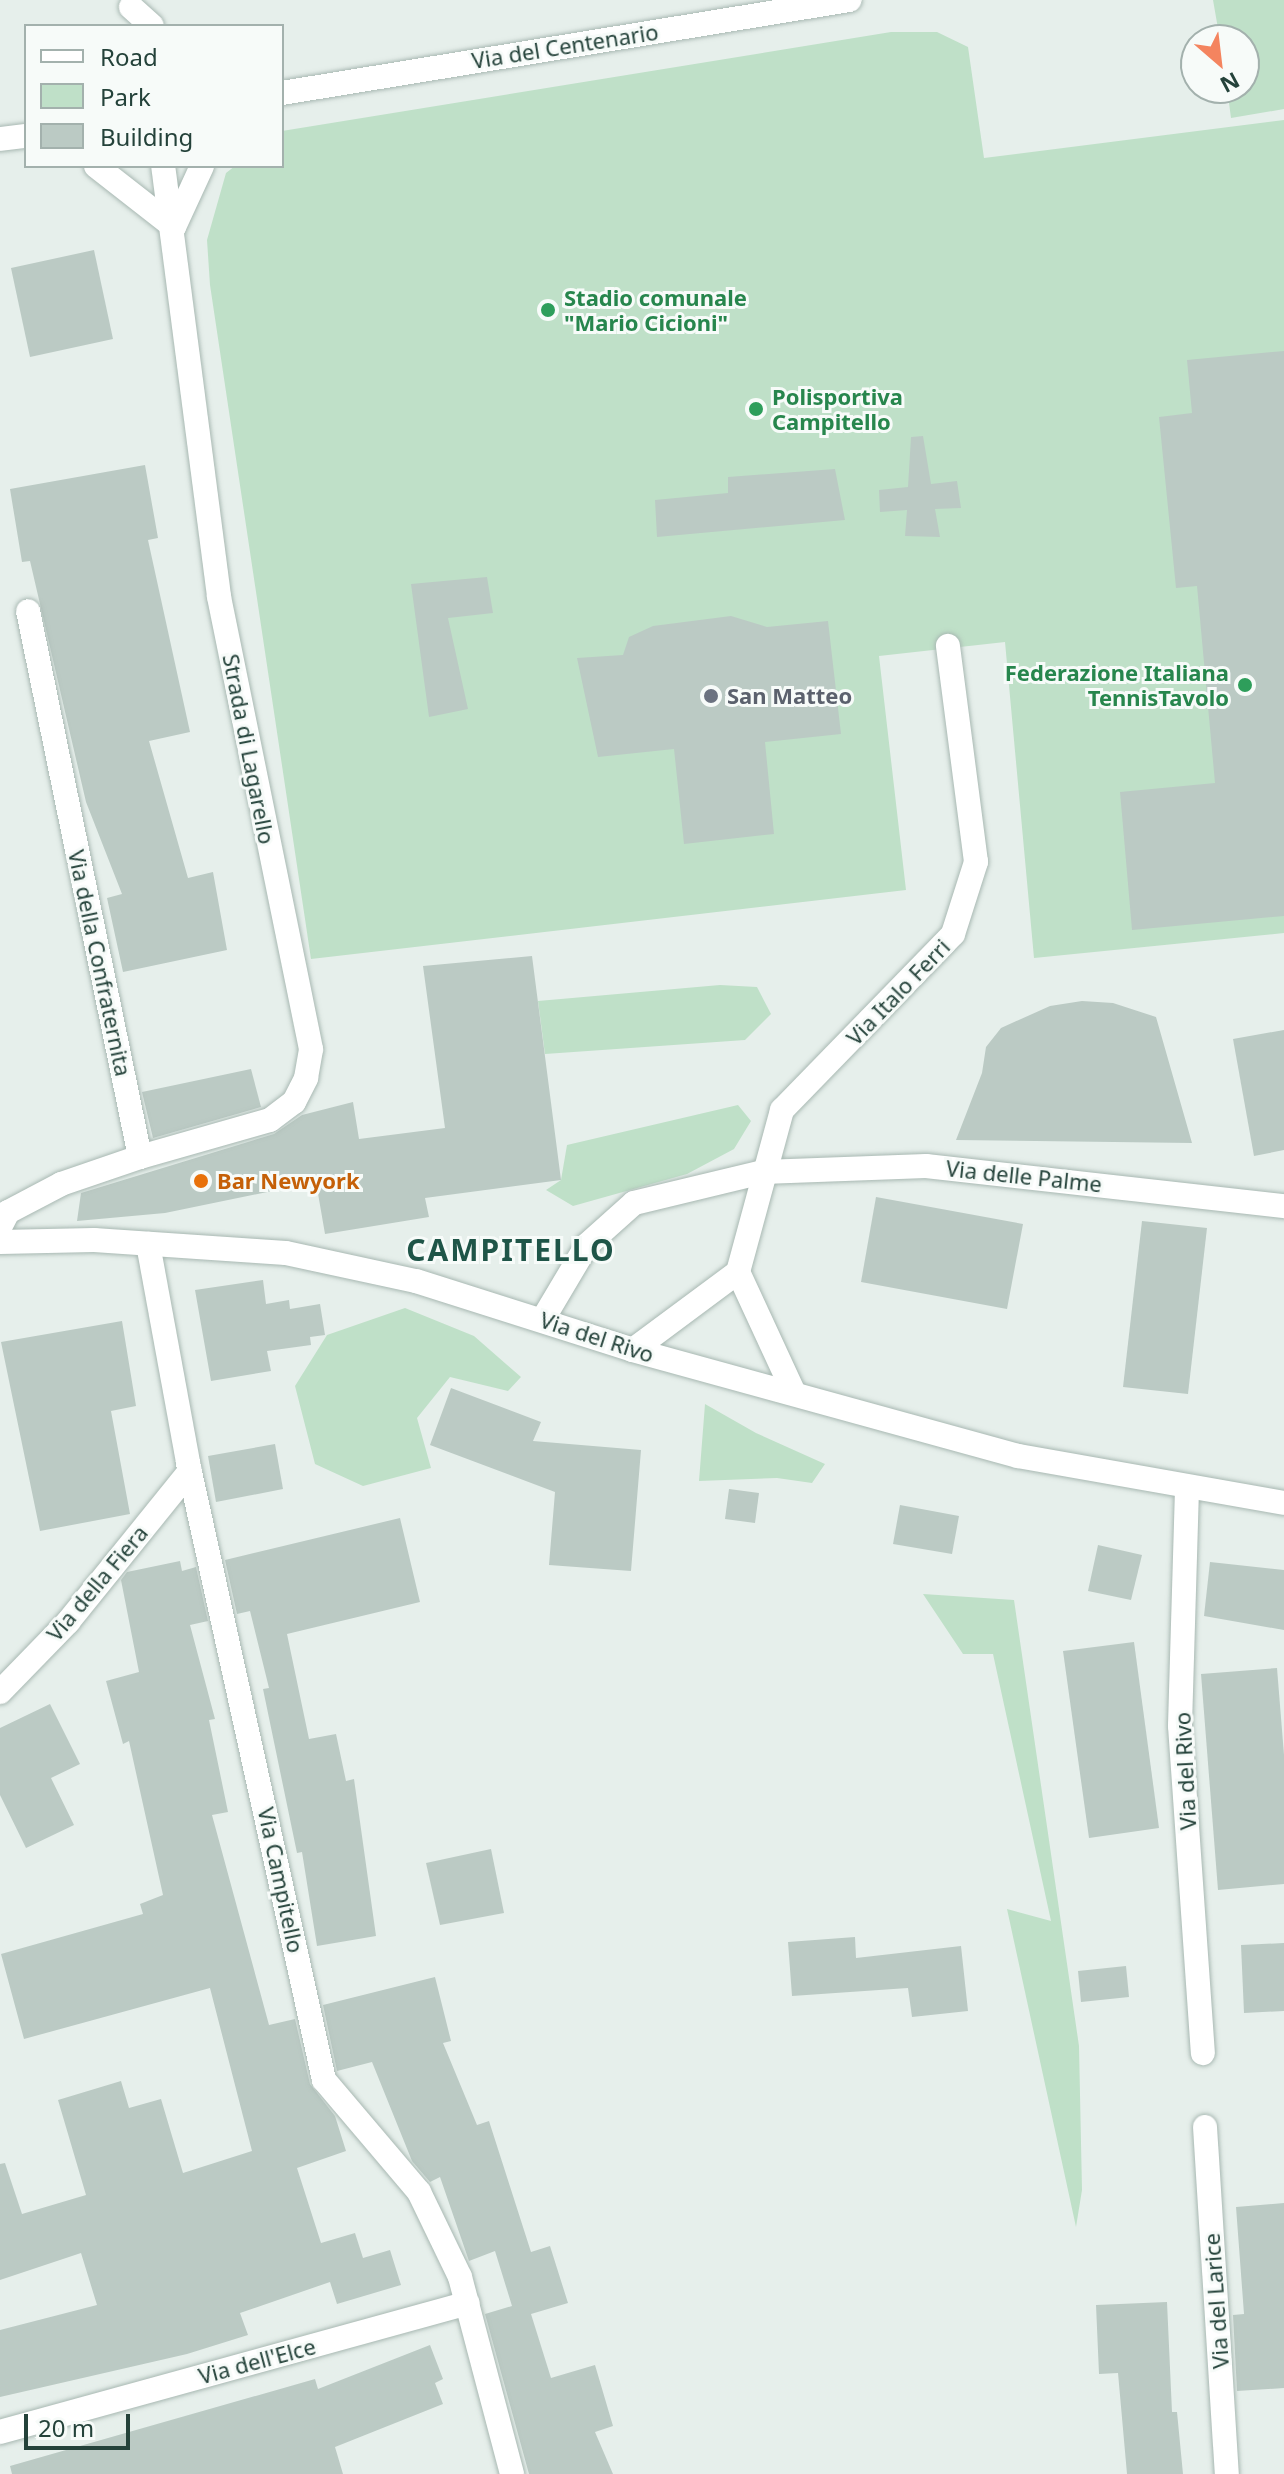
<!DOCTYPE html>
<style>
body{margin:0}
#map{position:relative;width:1284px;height:2474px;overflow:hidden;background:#e6efeb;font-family:"Noto Sans",sans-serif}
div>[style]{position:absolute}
.green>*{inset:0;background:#bfe0c8}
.building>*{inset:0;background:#bbcac4}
.roads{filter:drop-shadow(0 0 2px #a8b8b2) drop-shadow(0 0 2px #a8b8b2)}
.minor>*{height:24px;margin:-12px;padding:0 12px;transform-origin:12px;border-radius:12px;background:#fff}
.tertiary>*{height:24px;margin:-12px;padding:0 12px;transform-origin:12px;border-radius:12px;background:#fff}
.dots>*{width:22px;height:22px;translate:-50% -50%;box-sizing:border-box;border:4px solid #f7fbf9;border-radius:50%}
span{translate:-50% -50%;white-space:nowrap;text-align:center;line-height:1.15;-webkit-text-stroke:6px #f7fbf9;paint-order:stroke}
.street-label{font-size:22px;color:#24423a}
.leisure-label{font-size:22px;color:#27864d;font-weight:700}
.left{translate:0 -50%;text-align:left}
.right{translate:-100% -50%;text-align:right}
.worship-label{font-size:22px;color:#5b616d;font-weight:700}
.food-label{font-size:22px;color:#c56008;font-weight:700}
.district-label{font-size:30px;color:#1f5548;font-weight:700;letter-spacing:2px}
.legend{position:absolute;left:24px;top:24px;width:260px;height:144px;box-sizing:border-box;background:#f7fbf9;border:2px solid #a3b1ad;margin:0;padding:10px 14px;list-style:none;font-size:24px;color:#24423a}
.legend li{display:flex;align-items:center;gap:16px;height:40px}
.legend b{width:40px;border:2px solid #a3b1ad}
.north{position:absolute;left:1180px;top:24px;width:80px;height:80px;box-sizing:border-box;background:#f7fbf9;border:2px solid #a3b1ad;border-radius:50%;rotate:152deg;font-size:22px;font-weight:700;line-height:32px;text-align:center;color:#24423a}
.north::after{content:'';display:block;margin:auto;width:28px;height:36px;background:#f4845f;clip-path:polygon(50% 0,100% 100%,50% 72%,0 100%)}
.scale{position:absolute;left:24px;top:2414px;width:106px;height:36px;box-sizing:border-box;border:4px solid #24423a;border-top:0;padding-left:10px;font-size:24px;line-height:28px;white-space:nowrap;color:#24423a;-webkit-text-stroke:6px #f7fbf9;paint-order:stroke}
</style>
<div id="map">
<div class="green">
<div style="clip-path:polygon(1213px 0,1284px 0,1284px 109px,1231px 118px,1227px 88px,1244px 88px,1244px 40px,1220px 40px)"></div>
<div style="clip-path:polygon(891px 32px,937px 32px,968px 47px,984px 158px,1284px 120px,1284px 933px,1034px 958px,1005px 642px,879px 656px,906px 890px,311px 959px,210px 285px,207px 240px,226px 173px,235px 166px,282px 166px,282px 131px)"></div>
<div style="clip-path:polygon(720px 985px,757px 987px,771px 1014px,745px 1040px,545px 1054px,538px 1001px)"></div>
<div style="clip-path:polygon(738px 1105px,751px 1121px,734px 1149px,687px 1174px,573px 1206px,546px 1190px,561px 1180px,567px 1145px)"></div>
<div style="clip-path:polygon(405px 1308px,474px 1336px,521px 1377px,508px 1391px,450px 1377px,417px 1418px,431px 1468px,363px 1486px,315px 1464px,295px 1386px,327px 1335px)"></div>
<div style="clip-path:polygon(705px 1404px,756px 1433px,825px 1464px,812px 1483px,777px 1478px,699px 1481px)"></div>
<div style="clip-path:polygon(923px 1594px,1014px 1600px,1079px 2046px,1082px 2190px,1076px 2227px,1007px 1909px,1051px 1921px,993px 1654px,963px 1654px)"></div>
</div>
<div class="building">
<div style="clip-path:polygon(94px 250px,113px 339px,30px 357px,11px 268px)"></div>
<div style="clip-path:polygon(1284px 351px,1284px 916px,1132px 930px,1120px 792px,1215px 783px,1197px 586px,1176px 588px,1159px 417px,1192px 413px,1187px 360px)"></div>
<div style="clip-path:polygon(923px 436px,931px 484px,957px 481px,961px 508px,935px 509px,940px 537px,905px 536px,907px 510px,880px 512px,879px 490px,908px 487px,911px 437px)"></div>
<div style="clip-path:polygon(145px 465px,158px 538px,148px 540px,190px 732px,149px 741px,188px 878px,213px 872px,227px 950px,123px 972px,107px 898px,122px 894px,86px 802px,30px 561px,22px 562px,10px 489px)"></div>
<div style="clip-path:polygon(835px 469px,845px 520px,657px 537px,655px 500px,728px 493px,728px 477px)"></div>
<div style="clip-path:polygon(487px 577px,493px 613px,448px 618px,468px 709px,429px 717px,411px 584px)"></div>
<div style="clip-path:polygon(731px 616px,767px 627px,828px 621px,841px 734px,765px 742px,774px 834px,684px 844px,674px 749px,598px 757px,577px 658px,623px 655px,629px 637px,653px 626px)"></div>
<div style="clip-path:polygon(532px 956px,561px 1180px,425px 1198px,429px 1217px,325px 1234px,316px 1182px,165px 1213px,77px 1221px,81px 1193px,274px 1134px,302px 1115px,353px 1102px,359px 1139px,445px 1128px,423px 966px)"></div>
<div style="clip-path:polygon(1082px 1001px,1113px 1003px,1156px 1017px,1192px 1143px,956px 1140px,982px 1073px,986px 1047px,1001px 1028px,1050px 1006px)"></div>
<div style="clip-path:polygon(1284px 1030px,1284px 1150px,1254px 1156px,1233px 1039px)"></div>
<div style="clip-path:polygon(251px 1069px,261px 1107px,153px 1138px,142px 1092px)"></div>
<div style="clip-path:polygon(876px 1197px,1023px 1224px,1007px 1309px,861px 1282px)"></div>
<div style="clip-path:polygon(1142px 1221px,1207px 1228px,1188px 1394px,1123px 1387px)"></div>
<div style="clip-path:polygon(263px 1280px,266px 1304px,289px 1300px,290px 1309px,320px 1304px,325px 1335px,310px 1337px,311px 1345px,267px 1351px,271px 1371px,211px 1381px,195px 1290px)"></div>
<div style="clip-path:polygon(122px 1321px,136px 1406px,111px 1411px,130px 1514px,40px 1531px,1px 1342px)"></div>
<div style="clip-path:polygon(451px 1388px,541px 1422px,533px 1441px,641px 1450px,631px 1571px,549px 1565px,555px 1492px,430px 1445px)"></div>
<div style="clip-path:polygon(275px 1444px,283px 1489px,216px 1502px,208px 1456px)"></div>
<div style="clip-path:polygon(729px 1489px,759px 1493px,755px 1523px,725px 1519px)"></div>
<div style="clip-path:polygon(900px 1505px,959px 1516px,952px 1554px,893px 1544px)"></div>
<div style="clip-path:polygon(400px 1518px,420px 1602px,287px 1634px,309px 1739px,336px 1734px,346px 1781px,354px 1779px,376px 1936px,317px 1946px,302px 1852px,297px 1853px,263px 1689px,269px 1688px,250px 1611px,237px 1614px,225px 1560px)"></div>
<div style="clip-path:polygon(1098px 1545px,1142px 1555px,1131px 1600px,1088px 1591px)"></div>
<div style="clip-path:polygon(180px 1561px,182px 1571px,196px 1567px,208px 1621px,190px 1625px,215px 1719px,209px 1720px,228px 1812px,212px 1815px,269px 2025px,295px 2019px,310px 2084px,335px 2116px,346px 2151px,297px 2168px,321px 2243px,355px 2233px,363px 2258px,390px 2250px,401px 2285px,337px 2304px,330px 2282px,240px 2313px,248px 2335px,187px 2354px,0 2397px,0 2330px,97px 2305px,81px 2253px,0 2280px,0 2164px,5px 2163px,22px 2214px,86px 2195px,58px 2100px,121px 2081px,129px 2108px,161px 2099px,183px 2173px,252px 2151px,210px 1988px,24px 2039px,1px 1954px,143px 1914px,140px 1904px,163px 1895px,129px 1741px,123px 1744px,106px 1681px,139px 1672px,121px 1580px,127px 1572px)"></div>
<div style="clip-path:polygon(1210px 1562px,1284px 1570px,1284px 1630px,1204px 1616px)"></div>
<div style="clip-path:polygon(1134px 1642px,1159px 1828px,1089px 1838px,1063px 1651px)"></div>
<div style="clip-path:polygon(1277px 1668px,1284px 1755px,1284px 1884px,1218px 1890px,1201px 1674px)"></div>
<div style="clip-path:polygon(50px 1704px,80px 1764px,51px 1778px,74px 1825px,26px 1848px,0 1795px,0 1728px)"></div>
<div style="clip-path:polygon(491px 1849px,504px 1913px,440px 1925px,426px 1863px)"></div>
<div style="clip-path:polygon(855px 1937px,856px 1958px,961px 1946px,968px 2011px,912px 2017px,908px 1988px,792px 1996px,788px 1942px)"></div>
<div style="clip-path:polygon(1284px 1943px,1284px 2011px,1244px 2013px,1241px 1945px)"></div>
<div style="clip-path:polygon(1126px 1966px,1129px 1997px,1081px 2002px,1078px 1971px)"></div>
<div style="clip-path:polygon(435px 1977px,451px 2041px,443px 2043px,477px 2125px,489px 2121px,531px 2252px,550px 2246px,568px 2303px,531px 2314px,551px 2378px,595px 2365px,613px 2426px,595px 2432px,613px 2474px,529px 2474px,485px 2314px,512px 2306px,495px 2251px,469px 2261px,440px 2177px,430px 2182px,412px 2161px,372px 2062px,337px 2071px,323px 2005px)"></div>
<div style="clip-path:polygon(1284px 2203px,1284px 2388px,1237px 2391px,1233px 2315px,1244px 2314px,1236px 2207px)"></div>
<div style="clip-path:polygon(1167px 2302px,1172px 2412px,1177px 2412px,1183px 2474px,1127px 2474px,1118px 2373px,1099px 2374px,1096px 2305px)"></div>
<div style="clip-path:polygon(430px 2345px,443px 2379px,435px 2383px,443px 2404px,335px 2447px,343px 2474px,12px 2474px,10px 2466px,315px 2379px,318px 2389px)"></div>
</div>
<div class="roads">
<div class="minor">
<div style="left:131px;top:7px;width:28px;rotate:42deg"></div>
<div style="left:96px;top:166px;width:99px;rotate:38deg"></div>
<div style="left:174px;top:227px;width:67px;rotate:-65.3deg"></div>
<div style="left:140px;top:1157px;width:135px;rotate:-15.9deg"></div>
<div style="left:270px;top:1120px;width:30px;rotate:-37deg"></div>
<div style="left:294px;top:1102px;width:27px;rotate:-63deg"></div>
<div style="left:306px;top:1078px;width:29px;rotate:-80deg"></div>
<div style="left:311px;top:1049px;width:462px;rotate:-101.5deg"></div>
<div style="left:219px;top:596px;width:434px;rotate:-97.4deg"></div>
<div style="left:0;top:1227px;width:17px;rotate:-62deg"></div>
<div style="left:8px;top:1212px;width:60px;rotate:-27.8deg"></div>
<div style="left:61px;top:1184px;width:83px;rotate:-18.9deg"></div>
<div style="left:140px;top:1157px;width:557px;rotate:-101.59deg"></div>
<div style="left:0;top:1242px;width:94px;rotate:-1.2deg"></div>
<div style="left:94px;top:1240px;width:192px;rotate:3.9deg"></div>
<div style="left:286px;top:1253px;width:133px;rotate:12.2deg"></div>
<div style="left:416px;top:1281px;width:228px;rotate:17.6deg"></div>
<div style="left:633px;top:1350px;width:399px;rotate:15.4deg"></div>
<div style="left:1018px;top:1456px;width:270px;rotate:10deg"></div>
<div style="left:148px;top:1244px;width:223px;rotate:79.6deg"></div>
<div style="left:188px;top:1463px;width:632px;rotate:77.57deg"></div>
<div style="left:324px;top:2080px;width:147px;rotate:49.7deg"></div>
<div style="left:419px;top:2192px;width:94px;rotate:64.2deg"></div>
<div style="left:460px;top:2277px;width:204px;rotate:75.2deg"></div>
<div style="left:543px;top:1319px;width:86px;rotate:-59.3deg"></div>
<div style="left:587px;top:1245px;width:63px;rotate:-41.8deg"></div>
<div style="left:634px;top:1203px;width:133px;rotate:-13.5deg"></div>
<div style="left:763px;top:1172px;width:163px;rotate:-2.1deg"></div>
<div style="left:926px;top:1166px;width:360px;rotate:6.4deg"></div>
<div style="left:633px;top:1350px;width:131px;rotate:-36.6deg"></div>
<div style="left:794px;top:1393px;width:133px;rotate:-114.8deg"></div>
<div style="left:738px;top:1272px;width:168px;rotate:-74.8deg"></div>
<div style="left:782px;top:1110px;width:245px;rotate:-45.8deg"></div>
<div style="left:953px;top:934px;width:76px;rotate:-72.3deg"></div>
<div style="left:976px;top:862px;width:218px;rotate:-97.4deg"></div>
<div style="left:1187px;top:1489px;width:237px;rotate:91.7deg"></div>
<div style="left:1180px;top:1726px;width:328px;rotate:86deg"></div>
<div style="left:0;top:1692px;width:98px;rotate:-45.8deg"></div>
<div style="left:68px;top:1622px;width:194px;rotate:-51.1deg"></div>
<div style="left:1205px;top:2127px;width:348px;rotate:86.4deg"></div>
<div style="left:0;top:2432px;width:485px;rotate:-15.4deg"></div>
</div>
<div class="tertiary">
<div style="left:282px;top:93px;width:575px;rotate:-9.31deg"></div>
<div style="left:0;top:139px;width:26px;rotate:-7deg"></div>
</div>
</div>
<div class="dots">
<div style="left:548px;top:310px;background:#2e9e5b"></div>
<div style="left:756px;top:409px;background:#2e9e5b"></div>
<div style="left:1245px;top:685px;background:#2e9e5b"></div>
<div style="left:711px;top:696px;background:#6b7280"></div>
<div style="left:201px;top:1181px;background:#e8710a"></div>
</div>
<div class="street-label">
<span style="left:565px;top:46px;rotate:-9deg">Via del Centenario</span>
<span style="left:249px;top:749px;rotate:79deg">Strada di Lagarello</span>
<span style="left:100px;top:963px;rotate:78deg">Via della Confraternita</span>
<span style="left:898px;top:992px;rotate:-46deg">Via Italo Ferri</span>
<span style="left:1024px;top:1176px;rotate:6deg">Via delle Palme</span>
<span style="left:597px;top:1337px;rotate:18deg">Via del Rivo</span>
<span style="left:97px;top:1583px;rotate:-50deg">Via della Fiera</span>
<span style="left:1185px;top:1771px;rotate:-93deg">Via del Rivo</span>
<span style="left:281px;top:1880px;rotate:78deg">Via Campitello</span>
<span style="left:1216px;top:2301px;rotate:-94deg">Via del Larice</span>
<span style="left:257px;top:2361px;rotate:-15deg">Via dell'Elce</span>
</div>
<div class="leisure-label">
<span class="left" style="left:564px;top:310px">Stadio comunale<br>"Mario Cicioni"</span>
<span class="left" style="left:772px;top:409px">Polisportiva<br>Campitello</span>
<span class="right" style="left:1229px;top:685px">Federazione Italiana<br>TennisTavolo</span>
</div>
<div class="worship-label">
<span class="left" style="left:727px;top:696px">San Matteo</span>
</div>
<div class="food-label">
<span class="left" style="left:217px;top:1181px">Bar Newyork</span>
</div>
<div class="district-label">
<span style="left:511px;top:1250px">CAMPITELLO</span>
</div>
<ul class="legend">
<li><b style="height:10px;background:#fff"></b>Road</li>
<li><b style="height:22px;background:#bfe0c8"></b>Park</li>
<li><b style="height:22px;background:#bbcac4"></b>Building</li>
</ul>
<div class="north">N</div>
<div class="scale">20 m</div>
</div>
